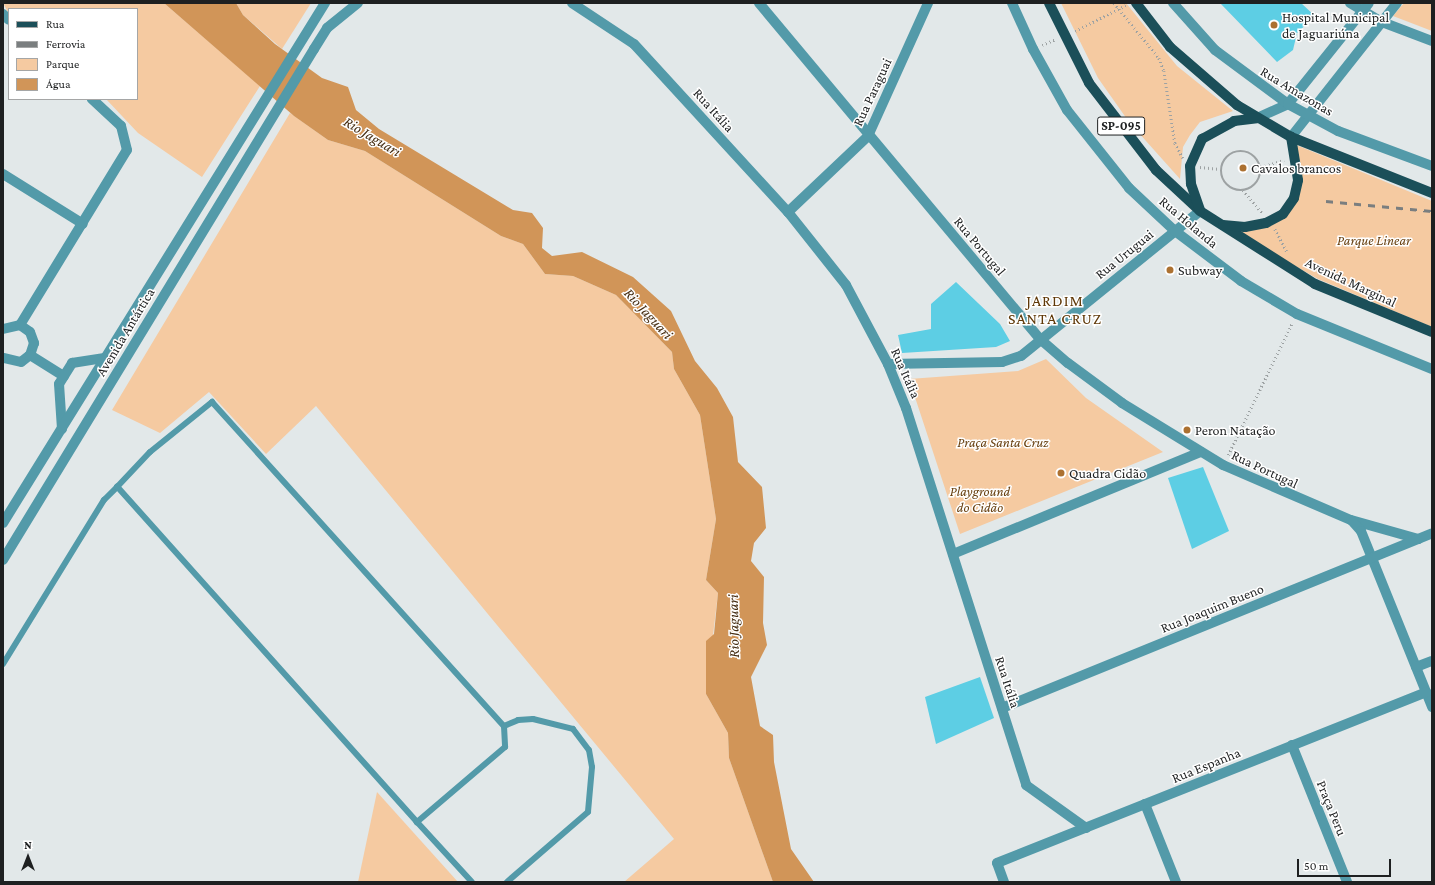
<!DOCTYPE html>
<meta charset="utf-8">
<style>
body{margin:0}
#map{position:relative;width:1435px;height:885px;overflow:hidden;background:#e2e8e9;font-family:"Crimson Pro",serif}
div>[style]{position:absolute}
.green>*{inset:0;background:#f5caa1}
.water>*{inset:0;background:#d19558}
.building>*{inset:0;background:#5dcee4}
.path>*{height:2.5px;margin-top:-1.25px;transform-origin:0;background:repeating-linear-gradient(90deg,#9da2a3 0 1px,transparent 0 4px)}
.path>.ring{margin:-1.25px;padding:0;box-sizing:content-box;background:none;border:2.5px solid #9da2a3;border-radius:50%}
.service>*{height:6px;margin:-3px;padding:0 3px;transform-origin:3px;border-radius:3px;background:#539aa9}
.minor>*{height:10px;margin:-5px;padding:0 5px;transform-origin:5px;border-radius:5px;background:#539aa9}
.tertiary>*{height:10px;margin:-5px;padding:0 5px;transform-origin:5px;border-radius:5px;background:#539aa9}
.primary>*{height:10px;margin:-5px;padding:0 5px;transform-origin:5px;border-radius:5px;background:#1b4f59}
.rail>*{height:3px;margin-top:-1.5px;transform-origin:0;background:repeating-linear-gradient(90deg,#7a7e7f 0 7px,transparent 0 14px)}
.dots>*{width:11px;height:11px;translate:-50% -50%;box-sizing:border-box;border:2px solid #fff;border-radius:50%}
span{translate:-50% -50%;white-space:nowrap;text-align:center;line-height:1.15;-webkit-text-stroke:3px #fff;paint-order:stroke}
.shield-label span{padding:1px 3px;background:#fff;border:1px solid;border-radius:3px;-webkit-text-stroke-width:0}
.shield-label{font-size:13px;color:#1e2021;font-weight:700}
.poi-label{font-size:14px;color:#1e2021}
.left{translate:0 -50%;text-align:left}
.street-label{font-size:14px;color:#1e2021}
.park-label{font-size:14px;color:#684010;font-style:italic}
.water-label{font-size:15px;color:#452c11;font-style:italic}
.quarter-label{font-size:16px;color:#5f3807;letter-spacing:1px}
.frame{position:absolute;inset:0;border:4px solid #1e2021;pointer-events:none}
.legend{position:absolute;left:8px;top:8px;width:130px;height:92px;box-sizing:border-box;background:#fff;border:1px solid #a5a6a6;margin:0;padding:5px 7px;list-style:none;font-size:12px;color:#1e2021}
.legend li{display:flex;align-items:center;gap:8px;height:20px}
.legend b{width:20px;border:1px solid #a5a6a6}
.north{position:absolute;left:8px;top:837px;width:40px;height:40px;-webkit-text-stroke:3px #fff;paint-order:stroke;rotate:0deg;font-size:11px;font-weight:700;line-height:16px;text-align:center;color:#1e2021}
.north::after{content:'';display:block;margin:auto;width:14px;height:18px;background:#1e2021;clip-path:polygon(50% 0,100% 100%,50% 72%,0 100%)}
.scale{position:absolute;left:1297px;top:859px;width:94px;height:18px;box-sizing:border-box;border:2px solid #1e2021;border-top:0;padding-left:5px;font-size:12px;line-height:14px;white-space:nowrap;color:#1e2021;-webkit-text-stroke:3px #fff;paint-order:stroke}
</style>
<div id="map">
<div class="green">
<div style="clip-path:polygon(3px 3px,164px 3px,260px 86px,202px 177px,138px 133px,106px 99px,137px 99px,137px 9px,9px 9px,9px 14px)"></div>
<div style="clip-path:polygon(236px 3px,311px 3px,282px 49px,243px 15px)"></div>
<div style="clip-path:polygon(1061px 3px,1126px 3px,1177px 66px,1233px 111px,1200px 122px,1190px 135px,1183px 147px,1180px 179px,1129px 122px,1098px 78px)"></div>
<div style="clip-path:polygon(1404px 3px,1432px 3px,1432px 31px,1393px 16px)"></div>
<div style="clip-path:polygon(290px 113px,328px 140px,365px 151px,501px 236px,523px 244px,545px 274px,573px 276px,616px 295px,672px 352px,674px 369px,700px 415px,716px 519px,706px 580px,718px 593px,706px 694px,728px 733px,729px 758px,773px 882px,624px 882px,674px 839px,316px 406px,266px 454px,209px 392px,160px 433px,112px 410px)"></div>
<div style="clip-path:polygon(1294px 144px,1432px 201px,1432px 327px,1318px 279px,1230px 229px,1266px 225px,1296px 197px)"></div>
<div style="clip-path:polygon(1046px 359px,1086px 398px,1163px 452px,960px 534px,909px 379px,1018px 371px)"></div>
<div style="clip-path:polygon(377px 792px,458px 882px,358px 882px)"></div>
</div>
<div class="water">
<div style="clip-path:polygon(164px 3px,236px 3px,243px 15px,275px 44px,322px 78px,348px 87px,356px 110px,379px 129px,513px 210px,532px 213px,543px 228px,542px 248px,552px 256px,582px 252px,633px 277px,671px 311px,695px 361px,717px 388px,733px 417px,738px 462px,762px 487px,766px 528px,754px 543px,751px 561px,764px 577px,763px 623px,767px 645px,751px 677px,760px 726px,773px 735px,774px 762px,791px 849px,814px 882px,773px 882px,729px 758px,728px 733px,706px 694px,706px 641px,714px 634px,718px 593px,706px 580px,716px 519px,700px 415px,674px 369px,672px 352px,616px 295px,573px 276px,545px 274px,523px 244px,501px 236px,365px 151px,328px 140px,294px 116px)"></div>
</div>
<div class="building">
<div style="clip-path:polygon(1220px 3px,1301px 3px,1315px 16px,1297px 33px,1293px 50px,1277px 62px)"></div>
<div style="clip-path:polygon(956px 282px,1000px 324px,1010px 341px,996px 347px,902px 353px,898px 335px,931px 329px,931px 304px)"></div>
<div style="clip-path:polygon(1203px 467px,1229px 531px,1192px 549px,1168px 478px)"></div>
<div style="clip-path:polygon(980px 677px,994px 718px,936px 744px,925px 697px)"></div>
</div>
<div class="path">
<div style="left:1114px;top:3px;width:71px;rotate:50.7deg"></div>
<div style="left:1159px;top:58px;width:14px;rotate:69deg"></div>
<div style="left:1164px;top:71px;width:73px;rotate:81.3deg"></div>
<div style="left:1175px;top:143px;width:17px;rotate:62deg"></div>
<div style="left:1075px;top:31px;width:57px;rotate:-27deg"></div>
<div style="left:1042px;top:45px;width:15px;rotate:-23deg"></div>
<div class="ring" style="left:1221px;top:151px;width:37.5px;height:37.5px"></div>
<div style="left:1200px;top:167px;width:20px;rotate:6deg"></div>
<div style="left:1261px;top:167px;width:24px;rotate:-17deg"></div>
<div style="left:1243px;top:190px;width:30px;rotate:50deg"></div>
<div style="left:1275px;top:229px;width:27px;rotate:62deg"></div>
<div style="left:1228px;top:455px;width:147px;rotate:-64.1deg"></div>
</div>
<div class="service">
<div style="left:3px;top:664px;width:193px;rotate:-58.4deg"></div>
<div style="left:104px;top:500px;width:18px;rotate:-45deg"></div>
<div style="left:117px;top:487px;width:48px;rotate:-46.7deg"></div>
<div style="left:150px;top:452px;width:80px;rotate:-38.9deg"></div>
<div style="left:212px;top:402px;width:436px;rotate:48deg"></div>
<div style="left:504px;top:726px;width:21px;rotate:87deg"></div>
<div style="left:505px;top:747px;width:116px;rotate:139.6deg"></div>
<div style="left:417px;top:822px;width:450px;rotate:-131.8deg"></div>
<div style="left:504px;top:726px;width:15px;rotate:-23deg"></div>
<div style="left:518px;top:720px;width:15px;rotate:-4deg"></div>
<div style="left:533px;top:719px;width:41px;rotate:14deg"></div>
<div style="left:573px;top:729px;width:26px;rotate:53deg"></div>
<div style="left:589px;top:750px;width:17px;rotate:80deg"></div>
<div style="left:592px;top:767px;width:45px;rotate:95.1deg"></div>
<div style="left:588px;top:812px;width:107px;rotate:139.2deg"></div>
<div style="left:417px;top:822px;width:81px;rotate:47.5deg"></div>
</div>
<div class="minor">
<div style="left:572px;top:3px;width:74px;rotate:33.5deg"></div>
<div style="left:634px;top:44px;width:228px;rotate:47.5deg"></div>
<div style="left:788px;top:212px;width:93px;rotate:51.5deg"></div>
<div style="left:846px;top:285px;width:89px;rotate:62deg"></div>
<div style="left:888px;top:364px;width:48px;rotate:67.8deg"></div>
<div style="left:906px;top:408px;width:396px;rotate:72.3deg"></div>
<div style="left:1026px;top:785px;width:74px;rotate:35.6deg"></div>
<div style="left:759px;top:3px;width:438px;rotate:50.1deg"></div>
<div style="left:1040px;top:339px;width:37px;rotate:41deg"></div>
<div style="left:1068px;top:363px;width:67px;rotate:36.5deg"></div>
<div style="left:1122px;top:403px;width:119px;rotate:31.5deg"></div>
<div style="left:1223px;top:465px;width:139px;rotate:23.3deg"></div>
<div style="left:1351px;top:520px;width:70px;rotate:15.8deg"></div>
<div style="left:1350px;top:3px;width:37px;rotate:31deg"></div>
<div style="left:1382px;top:22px;width:53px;rotate:20.8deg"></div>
<div style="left:3px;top:14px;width:8px;rotate:45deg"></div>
<div style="left:1257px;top:118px;width:34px;rotate:-24deg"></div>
<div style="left:1288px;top:104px;width:129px;rotate:-51.3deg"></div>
<div style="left:1291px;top:137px;width:171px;rotate:-51.7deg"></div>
<div style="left:3px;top:174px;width:94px;rotate:32deg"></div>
<div style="left:788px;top:212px;width:110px;rotate:-43.5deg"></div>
<div style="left:868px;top:136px;width:146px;rotate:-65.7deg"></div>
<div style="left:20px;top:325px;width:205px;rotate:-58.6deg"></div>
<div style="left:127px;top:150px;width:25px;rotate:-104deg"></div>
<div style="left:121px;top:126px;width:40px;rotate:-137deg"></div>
<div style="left:3px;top:329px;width:17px;rotate:-13deg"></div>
<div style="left:20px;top:325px;width:12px;rotate:35deg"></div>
<div style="left:30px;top:332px;width:12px;rotate:70deg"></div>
<div style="left:34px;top:343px;width:13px;rotate:108deg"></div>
<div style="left:30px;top:355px;width:11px;rotate:142deg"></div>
<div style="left:21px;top:362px;width:18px;rotate:-167deg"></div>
<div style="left:30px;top:355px;width:40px;rotate:32deg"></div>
<div style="left:888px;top:364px;width:114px;rotate:-1deg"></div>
<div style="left:1002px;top:362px;width:20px;rotate:-18deg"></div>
<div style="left:1021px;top:356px;width:230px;rotate:-39deg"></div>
<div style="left:62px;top:429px;width:45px;rotate:-93.8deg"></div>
<div style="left:59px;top:384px;width:25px;rotate:-58deg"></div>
<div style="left:72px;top:363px;width:33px;rotate:-9deg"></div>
<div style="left:1353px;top:522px;width:12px;rotate:48deg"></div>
<div style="left:1361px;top:531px;width:190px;rotate:68deg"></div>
<div style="left:953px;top:554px;width:268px;rotate:-22.4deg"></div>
<div style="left:1416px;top:667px;width:17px;rotate:-21deg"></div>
<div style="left:1002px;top:708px;width:464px;rotate:-22.1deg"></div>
<div style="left:1292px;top:745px;width:148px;rotate:68.1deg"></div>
<div style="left:1145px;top:804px;width:84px;rotate:68.3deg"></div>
<div style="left:1004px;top:882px;width:20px;rotate:-110deg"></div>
<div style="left:997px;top:863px;width:462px;rotate:-21.7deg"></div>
</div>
<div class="tertiary">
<div style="left:1012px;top:3px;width:51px;rotate:65.5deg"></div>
<div style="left:1033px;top:49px;width:70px;rotate:60.9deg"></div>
<div style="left:1067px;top:110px;width:100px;rotate:51.5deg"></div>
<div style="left:1129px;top:188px;width:63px;rotate:43.1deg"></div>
<div style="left:1175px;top:231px;width:83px;rotate:37.1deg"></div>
<div style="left:1241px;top:281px;width:65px;rotate:30.5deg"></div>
<div style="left:1297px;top:314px;width:146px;rotate:22.2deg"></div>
<div style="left:1173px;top:3px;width:63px;rotate:48.2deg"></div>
<div style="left:1215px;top:50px;width:91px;rotate:36.5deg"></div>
<div style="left:1288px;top:104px;width:57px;rotate:28.4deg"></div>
<div style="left:1338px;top:131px;width:100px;rotate:20.4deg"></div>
<div style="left:3px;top:523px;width:612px;rotate:-58.23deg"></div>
<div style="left:3px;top:560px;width:598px;rotate:-58.67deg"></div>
<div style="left:314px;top:49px;width:25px;rotate:-58deg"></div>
<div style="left:327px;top:28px;width:40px;rotate:-39deg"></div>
</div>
<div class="primary">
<div style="left:1049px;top:3px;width:89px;rotate:63.4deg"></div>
<div style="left:1089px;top:83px;width:110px;rotate:52.4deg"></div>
<div style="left:1156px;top:170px;width:60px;rotate:43deg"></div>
<div style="left:1200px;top:211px;width:136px;rotate:32.4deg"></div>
<div style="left:1315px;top:284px;width:126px;rotate:22.3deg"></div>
<div style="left:1136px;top:3px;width:56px;rotate:52.3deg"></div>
<div style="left:1170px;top:47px;width:89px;rotate:40.9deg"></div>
<div style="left:1237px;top:105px;width:63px;rotate:30.7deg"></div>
<div style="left:1291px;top:137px;width:152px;rotate:21.7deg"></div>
<div style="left:1200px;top:210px;width:28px;rotate:-109deg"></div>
<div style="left:1191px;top:184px;width:18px;rotate:-93deg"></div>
<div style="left:1190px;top:166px;width:30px;rotate:-66deg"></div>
<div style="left:1202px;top:139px;width:37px;rotate:-29deg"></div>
<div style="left:1234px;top:121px;width:23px;rotate:-7deg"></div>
<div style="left:1223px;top:225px;width:22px;rotate:5deg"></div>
<div style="left:1245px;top:227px;width:21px;rotate:-11deg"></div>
<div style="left:1266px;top:223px;width:19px;rotate:-28deg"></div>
<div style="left:1283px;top:214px;width:19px;rotate:-55deg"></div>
<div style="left:1294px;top:198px;width:18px;rotate:-77deg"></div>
<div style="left:1298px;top:180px;width:44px;rotate:-99.2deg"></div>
</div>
<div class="rail">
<div style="left:1326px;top:201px;width:106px;rotate:5.4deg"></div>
</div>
<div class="dots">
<div style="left:1274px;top:25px;background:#ac7131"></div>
<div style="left:1243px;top:168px;background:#ac7131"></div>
<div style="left:1170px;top:270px;background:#ac7131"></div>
<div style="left:1187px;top:430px;background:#ac7131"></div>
<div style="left:1061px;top:473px;background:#ac7131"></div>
</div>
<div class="shield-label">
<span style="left:1121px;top:126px">SP-095</span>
</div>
<div class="poi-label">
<span class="left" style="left:1282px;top:25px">Hospital Municipal<br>de Jaguariúna</span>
<span class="left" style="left:1251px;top:168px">Cavalos brancos</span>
<span class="left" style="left:1178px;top:270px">Subway</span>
<span class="left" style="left:1195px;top:430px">Peron Natação</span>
<span class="left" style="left:1069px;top:473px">Quadra Cidão</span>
</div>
<div class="street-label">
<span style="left:1297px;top:91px;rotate:31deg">Rua Amazonas</span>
<span style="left:872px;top:92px;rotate:-65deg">Rua Paraguai</span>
<span style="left:714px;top:110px;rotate:48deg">Rua Itália</span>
<span style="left:1189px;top:222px;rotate:40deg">Rua Holanda</span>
<span style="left:980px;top:246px;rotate:50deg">Rua Portugal</span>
<span style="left:1124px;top:254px;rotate:-39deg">Rua Uruguai</span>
<span style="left:1351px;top:282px;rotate:25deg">Avenida Marginal</span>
<span style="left:125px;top:332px;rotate:-59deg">Avenida Antártica</span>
<span style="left:906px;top:373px;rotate:66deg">Rua Itália</span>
<span style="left:1265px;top:469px;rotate:25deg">Rua Portugal</span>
<span style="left:1212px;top:608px;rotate:-22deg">Rua Joaquim Bueno</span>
<span style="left:1008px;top:682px;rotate:72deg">Rua Itália</span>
<span style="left:1206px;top:765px;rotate:-22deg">Rua Espanha</span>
<span style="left:1332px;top:808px;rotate:68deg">Praça Peru</span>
</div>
<div class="park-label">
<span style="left:1374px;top:240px">Parque Linear</span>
<span style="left:1003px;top:442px">Praça Santa Cruz</span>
<span style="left:980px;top:499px">Playground<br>do Cidão</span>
</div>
<div class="water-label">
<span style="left:372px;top:137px;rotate:31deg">Rio Jaguari</span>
<span style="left:648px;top:314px;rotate:47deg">Rio Jaguari</span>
<span style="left:734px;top:626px;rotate:-91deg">Rio Jaguari</span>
</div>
<div class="quarter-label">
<span style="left:1055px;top:310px">JARDIM<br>SANTA CRUZ</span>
</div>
<div class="frame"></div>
<ul class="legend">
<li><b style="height:5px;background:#1b4f59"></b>Rua</li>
<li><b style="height:5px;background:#7a7e7f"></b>Ferrovia</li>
<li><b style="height:11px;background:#f5caa1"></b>Parque</li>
<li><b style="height:11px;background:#d19558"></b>Água</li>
</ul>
<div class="north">N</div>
<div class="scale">50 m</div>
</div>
